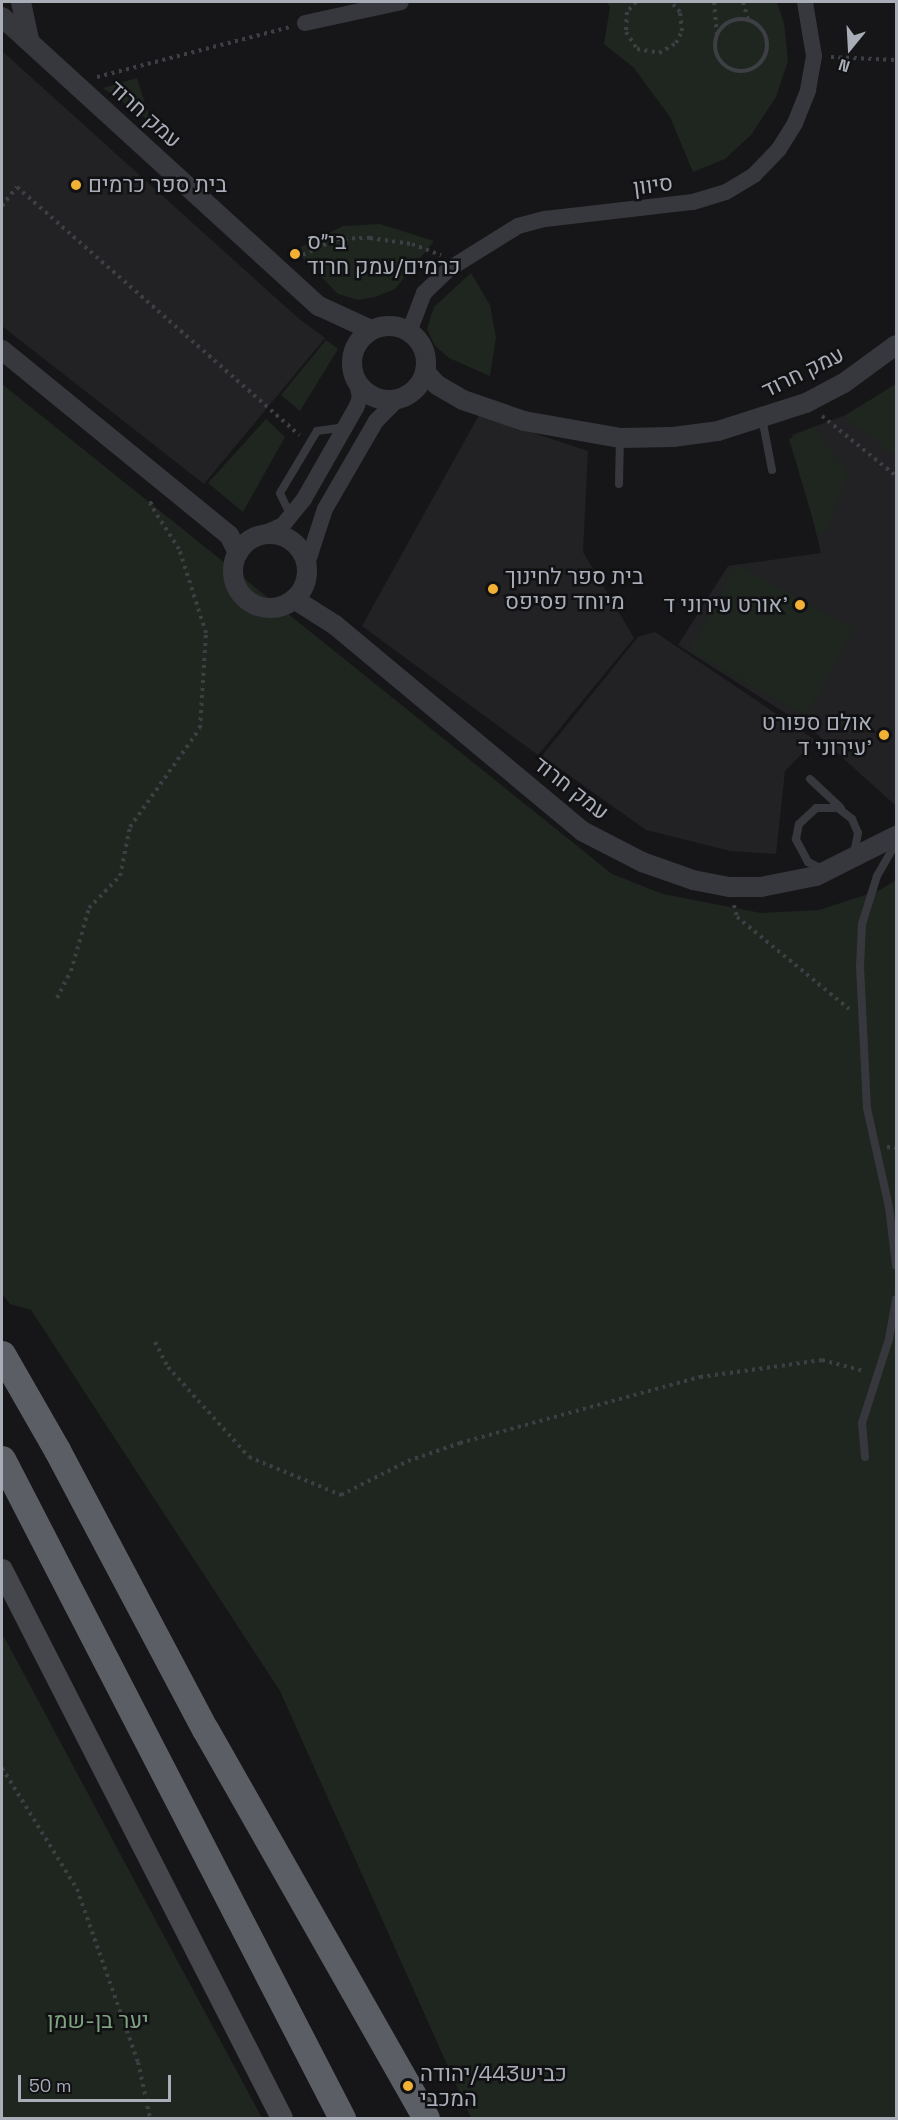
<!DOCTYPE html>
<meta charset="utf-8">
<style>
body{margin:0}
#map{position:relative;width:898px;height:2120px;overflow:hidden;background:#161618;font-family:"Space Grotesk",Heebo,sans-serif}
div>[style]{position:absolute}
.built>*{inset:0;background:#222225}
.green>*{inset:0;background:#1e261f}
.path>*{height:4px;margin-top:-2px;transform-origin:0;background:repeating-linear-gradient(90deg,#3d3f44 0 3px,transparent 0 7.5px)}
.path>.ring{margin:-2px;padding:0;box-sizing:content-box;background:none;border:4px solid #3d3f44;border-radius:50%}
.service>*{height:8px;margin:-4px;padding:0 4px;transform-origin:4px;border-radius:4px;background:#37383d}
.minor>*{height:16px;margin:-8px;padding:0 8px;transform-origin:8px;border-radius:8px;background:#37383d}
.tertiary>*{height:20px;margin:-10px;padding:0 10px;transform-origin:10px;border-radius:10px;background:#37383d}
.tertiary>.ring{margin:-10px;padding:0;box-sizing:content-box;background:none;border:20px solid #37383d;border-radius:50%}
.secondary>*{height:22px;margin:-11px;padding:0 11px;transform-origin:11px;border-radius:11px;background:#45474d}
.trunk>*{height:27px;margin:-13.5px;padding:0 13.5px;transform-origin:13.5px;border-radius:13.5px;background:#5b5e65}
.dots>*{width:16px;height:16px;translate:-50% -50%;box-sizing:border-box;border:3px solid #111113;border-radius:50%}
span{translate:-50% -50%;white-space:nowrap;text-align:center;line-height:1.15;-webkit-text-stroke:5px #111113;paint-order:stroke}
.street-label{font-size:22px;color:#a8adb8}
.poi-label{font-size:22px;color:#a8adb8}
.left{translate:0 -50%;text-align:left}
.right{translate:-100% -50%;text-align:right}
.park-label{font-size:22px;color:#7fa381}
.frame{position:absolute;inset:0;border:3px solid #a8adb8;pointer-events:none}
.north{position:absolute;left:820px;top:18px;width:60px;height:60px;-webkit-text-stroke:4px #111113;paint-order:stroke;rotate:198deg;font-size:16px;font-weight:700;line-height:24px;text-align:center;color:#a8adb8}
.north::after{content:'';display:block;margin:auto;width:21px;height:27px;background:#a8adb8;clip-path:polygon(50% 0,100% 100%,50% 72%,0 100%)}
.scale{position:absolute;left:18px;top:2075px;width:153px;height:27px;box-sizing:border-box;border:3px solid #a8adb8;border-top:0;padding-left:8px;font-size:18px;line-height:21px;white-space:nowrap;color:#a8adb8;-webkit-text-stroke:4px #111113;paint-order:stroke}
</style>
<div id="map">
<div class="built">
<div style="clip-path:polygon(2px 51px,298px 318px,325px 338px,204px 484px,2px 326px)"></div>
<div style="clip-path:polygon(896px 384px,896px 806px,812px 730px,678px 645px,728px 566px,821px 553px,792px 435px,851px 413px)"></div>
<div style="clip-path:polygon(479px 415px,588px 451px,583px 552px,634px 638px,538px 755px,362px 626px)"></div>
<div style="clip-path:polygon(655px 632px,815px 740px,785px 771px,776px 854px,730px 851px,646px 830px,542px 756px,638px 637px)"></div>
</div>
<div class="green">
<div style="clip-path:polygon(607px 2px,777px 2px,784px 23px,788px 61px,776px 97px,751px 135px,725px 159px,693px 172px,670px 117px,634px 68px,604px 44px,610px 7px)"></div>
<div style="clip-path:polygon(137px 78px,151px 122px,103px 88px)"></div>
<div style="clip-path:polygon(380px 224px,434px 241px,395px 289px,375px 297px,358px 300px,338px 294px,295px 250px,343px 226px)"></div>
<div style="clip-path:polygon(471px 273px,490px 305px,496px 338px,490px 376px,449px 358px,435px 346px,427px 329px,434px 307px)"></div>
<div style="clip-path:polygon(326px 340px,338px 349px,300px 411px,281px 395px)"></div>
<div style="clip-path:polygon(2px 384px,612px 874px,663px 894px,761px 913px,819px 910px,880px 890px,896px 880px,896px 2118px,471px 2118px,280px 1691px,31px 1310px,10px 1304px,2px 1294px)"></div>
<div style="clip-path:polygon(896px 384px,896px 457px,844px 416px)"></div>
<div style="clip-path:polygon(266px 419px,285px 437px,243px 512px,208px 483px)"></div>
<div style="clip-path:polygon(813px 427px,848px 471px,825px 534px,817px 533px,789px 439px)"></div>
<div style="clip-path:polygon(737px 564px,854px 629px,806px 716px,689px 651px)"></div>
<div style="clip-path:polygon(2px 1633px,170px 1947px,262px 2118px,2px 2118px)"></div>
</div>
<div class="path">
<div style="left:636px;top:2px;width:13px;rotate:132deg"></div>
<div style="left:627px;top:12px;width:20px;rotate:93deg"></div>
<div style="left:626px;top:32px;width:20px;rotate:57deg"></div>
<div style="left:637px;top:49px;width:22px;rotate:10deg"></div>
<div style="left:659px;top:53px;width:20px;rotate:-30deg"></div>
<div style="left:676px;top:43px;width:13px;rotate:-63deg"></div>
<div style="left:682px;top:31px;width:19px;rotate:-96deg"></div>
<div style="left:680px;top:12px;width:13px;rotate:-132deg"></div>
<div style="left:714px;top:2px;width:32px;rotate:85deg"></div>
<div style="left:743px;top:2px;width:19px;rotate:74deg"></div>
<div class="ring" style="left:715px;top:19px;width:48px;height:48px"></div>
<div style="left:831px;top:57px;width:65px;rotate:2.6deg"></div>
<div style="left:97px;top:77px;width:199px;rotate:-14.5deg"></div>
<div style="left:2px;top:206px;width:24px;rotate:-52deg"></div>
<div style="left:17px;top:187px;width:376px;rotate:41.3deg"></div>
<div style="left:296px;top:258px;width:45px;rotate:-24.9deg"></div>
<div style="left:337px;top:239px;width:33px;rotate:-2deg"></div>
<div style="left:370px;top:238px;width:42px;rotate:8.1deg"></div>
<div style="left:412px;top:244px;width:31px;rotate:21deg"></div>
<div style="left:822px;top:416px;width:95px;rotate:39deg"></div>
<div style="left:734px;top:905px;width:12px;rotate:76deg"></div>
<div style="left:737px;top:917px;width:145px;rotate:39.4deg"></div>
<div style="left:57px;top:998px;width:30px;rotate:-63deg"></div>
<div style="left:71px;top:971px;width:66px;rotate:-74.1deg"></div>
<div style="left:89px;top:908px;width:45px;rotate:-45.9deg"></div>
<div style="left:120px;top:876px;width:50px;rotate:-78.5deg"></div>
<div style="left:130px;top:827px;width:121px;rotate:-54.7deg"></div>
<div style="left:200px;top:728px;width:95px;rotate:-86.4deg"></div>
<div style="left:206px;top:633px;width:88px;rotate:-107.8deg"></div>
<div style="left:179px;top:549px;width:54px;rotate:-122.8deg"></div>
<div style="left:150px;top:504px;width:6px;rotate:-51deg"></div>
<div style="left:887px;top:1147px;width:9px;rotate:6deg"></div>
<div style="left:155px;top:1342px;width:28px;rotate:63deg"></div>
<div style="left:168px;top:1367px;width:121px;rotate:48deg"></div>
<div style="left:249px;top:1457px;width:100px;rotate:22.4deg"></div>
<div style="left:341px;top:1495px;width:75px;rotate:-26.9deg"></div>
<div style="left:408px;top:1461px;width:55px;rotate:-19.1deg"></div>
<div style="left:460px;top:1443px;width:249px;rotate:-15.4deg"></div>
<div style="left:700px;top:1377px;width:123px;rotate:-7.9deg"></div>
<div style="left:822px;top:1360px;width:43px;rotate:14.7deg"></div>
<div style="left:2px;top:1768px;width:142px;rotate:58.2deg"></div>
<div style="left:77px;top:1889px;width:183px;rotate:70.6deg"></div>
<div style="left:138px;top:2062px;width:57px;rotate:77.9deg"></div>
</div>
<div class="service">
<div style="left:762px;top:418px;width:53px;rotate:79.1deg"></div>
<div style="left:619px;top:484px;width:46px;rotate:-88.8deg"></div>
<div style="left:291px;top:516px;width:25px;rotate:-116deg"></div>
<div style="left:280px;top:493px;width:72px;rotate:-59.2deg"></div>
<div style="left:317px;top:431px;width:29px;rotate:-8deg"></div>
<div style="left:810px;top:779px;width:42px;rotate:43.1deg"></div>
<div style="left:896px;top:843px;width:38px;rotate:120deg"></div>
<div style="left:877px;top:876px;width:50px;rotate:107.4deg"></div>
<div style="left:862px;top:924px;width:42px;rotate:92.7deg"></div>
<div style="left:860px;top:966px;width:142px;rotate:87.2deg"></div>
<div style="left:867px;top:1108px;width:101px;rotate:77.5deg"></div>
<div style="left:889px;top:1207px;width:59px;rotate:83.2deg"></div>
<div style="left:824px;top:870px;width:18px;rotate:-153deg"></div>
<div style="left:808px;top:862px;width:26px;rotate:-118deg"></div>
<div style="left:796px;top:839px;width:15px;rotate:-79deg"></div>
<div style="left:799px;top:824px;width:23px;rotate:-43deg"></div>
<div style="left:816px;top:808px;width:22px"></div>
<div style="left:838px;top:808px;width:18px;rotate:38deg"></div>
<div style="left:852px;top:819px;width:15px;rotate:67deg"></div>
<div style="left:858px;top:833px;width:21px;rotate:101deg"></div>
<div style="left:865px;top:1457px;width:34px;rotate:-95deg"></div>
<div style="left:862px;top:1423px;width:88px;rotate:-72.2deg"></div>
<div style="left:889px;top:1339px;width:40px;rotate:-80deg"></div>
</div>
<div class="minor">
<div style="left:305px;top:23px;width:98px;rotate:-12.3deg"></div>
<div style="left:409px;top:332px;width:42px;rotate:-69deg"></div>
<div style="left:424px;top:293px;width:35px;rotate:-44deg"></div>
<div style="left:449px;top:269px;width:81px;rotate:-31.9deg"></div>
<div style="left:518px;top:226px;width:28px;rotate:-15deg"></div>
<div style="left:545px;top:219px;width:149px;rotate:-6.6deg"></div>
<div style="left:693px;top:202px;width:34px;rotate:-17deg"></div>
<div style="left:726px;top:192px;width:33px;rotate:-31deg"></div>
<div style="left:754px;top:175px;width:36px;rotate:-46deg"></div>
<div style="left:779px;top:149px;width:31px;rotate:-58deg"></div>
<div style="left:795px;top:123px;width:35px;rotate:-68deg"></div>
<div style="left:808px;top:90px;width:35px;rotate:-80deg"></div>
<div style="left:814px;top:56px;width:55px;rotate:-99.5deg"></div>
<div style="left:260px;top:535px;width:25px;rotate:-23deg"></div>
<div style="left:283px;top:525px;width:33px;rotate:-51deg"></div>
<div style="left:304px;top:499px;width:105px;rotate:-60.3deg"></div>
<div style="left:356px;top:408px;width:11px;rotate:-68deg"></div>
<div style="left:360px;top:398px;width:15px;rotate:-101deg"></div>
<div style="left:307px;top:564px;width:58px;rotate:-71.9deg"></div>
<div style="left:325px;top:509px;width:102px;rotate:-59.9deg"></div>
<div style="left:376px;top:421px;width:31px;rotate:-45deg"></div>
</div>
<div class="tertiary">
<div style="left:21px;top:2px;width:40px;rotate:78deg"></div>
<div style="left:2px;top:17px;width:429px;rotate:42.4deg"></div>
<div style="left:319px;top:306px;width:57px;rotate:24.8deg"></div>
<div class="ring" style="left:352px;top:326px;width:54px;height:54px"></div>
<div style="left:2px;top:350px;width:293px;rotate:39.2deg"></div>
<div style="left:229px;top:535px;width:20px;rotate:63deg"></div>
<div style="left:426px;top:362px;width:11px;rotate:90deg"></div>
<div style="left:426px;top:373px;width:16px;rotate:47deg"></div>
<div style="left:437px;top:385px;width:30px;rotate:30deg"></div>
<div style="left:463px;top:400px;width:65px;rotate:19deg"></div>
<div style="left:524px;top:421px;width:97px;rotate:10deg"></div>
<div style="left:620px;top:438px;width:53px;rotate:-1.1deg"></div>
<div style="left:673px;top:437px;width:45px;rotate:-7.6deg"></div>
<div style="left:718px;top:431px;width:92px;rotate:-17.7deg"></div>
<div style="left:806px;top:403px;width:43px;rotate:-27.8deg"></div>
<div style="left:844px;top:383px;width:64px;rotate:-36.2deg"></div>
<div class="ring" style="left:233px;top:534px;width:54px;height:54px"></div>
<div style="left:294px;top:599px;width:49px;rotate:32.4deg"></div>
<div style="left:335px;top:625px;width:322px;rotate:39.8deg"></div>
<div style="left:582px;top:831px;width:68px;rotate:27.3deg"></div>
<div style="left:642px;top:862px;width:54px;rotate:19.4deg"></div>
<div style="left:693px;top:880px;width:38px;rotate:11deg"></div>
<div style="left:730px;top:887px;width:31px"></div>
<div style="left:761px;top:887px;width:56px;rotate:-11.3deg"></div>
<div style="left:816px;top:876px;width:89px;rotate:-26.6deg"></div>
</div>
<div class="secondary">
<div style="left:2px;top:1570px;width:615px;rotate:62.94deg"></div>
</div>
<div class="trunk">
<div style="left:2px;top:1354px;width:111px;rotate:60.2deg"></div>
<div style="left:57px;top:1450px;width:316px;rotate:62.1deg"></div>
<div style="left:205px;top:1729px;width:447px;rotate:60.4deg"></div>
<div style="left:2px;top:1459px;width:742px;rotate:62.71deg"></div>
</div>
<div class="dots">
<div style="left:76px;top:185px;background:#f2b134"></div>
<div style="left:295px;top:254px;background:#f2b134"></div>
<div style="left:493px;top:589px;background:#f2b134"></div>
<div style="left:800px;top:605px;background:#f2b134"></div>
<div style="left:884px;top:735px;background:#f2b134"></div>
<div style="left:408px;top:2086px;background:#f2b134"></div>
</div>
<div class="street-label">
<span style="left:145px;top:114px;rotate:42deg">עמק חרוד</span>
<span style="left:653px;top:185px;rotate:-7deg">סיוון</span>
<span style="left:803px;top:372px;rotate:-26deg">עמק חרוד</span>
<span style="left:571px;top:788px;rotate:38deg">עמק חרוד</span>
</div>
<div class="poi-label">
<span class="left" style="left:88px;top:185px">בית ספר כרמים</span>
<span class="left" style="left:307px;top:254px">בי״ס<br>כרמים/עמק חרוד</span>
<span class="left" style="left:505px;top:589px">בית ספר לחינוך<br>מיוחד פסיפס</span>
<span class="right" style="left:788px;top:605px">אורט עירוני ד'</span>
<span class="right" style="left:872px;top:735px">אולם ספורט<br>עירוני ד'</span>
<span class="left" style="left:420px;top:2086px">כביש443/יהודה<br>המכבי</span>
</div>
<div class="park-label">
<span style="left:98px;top:2021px">יער בן-שמן</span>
</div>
<div class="frame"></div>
<div class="north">N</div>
<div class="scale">50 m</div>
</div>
